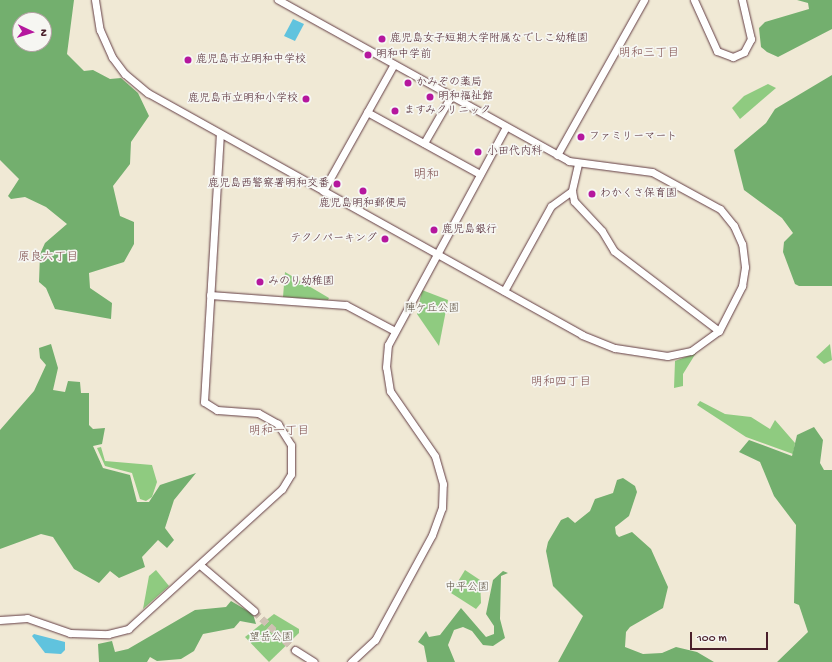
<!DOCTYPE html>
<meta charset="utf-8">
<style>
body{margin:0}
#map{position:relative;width:832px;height:662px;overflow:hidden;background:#f0e9d5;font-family:"Gochi Hand","Klee One",sans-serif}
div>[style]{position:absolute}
.green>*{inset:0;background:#8fcb80}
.forest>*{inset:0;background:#73af6e}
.water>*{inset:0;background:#60c3de}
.minor-tunnel>*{height:7px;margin-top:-3.5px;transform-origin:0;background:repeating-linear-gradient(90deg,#cfc1b3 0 7px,transparent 0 10.5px)}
.roads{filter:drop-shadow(0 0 1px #633d44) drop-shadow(0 0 1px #633d44)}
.minor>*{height:7px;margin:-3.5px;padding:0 3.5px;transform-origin:3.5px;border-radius:3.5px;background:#fff}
.dots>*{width:11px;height:11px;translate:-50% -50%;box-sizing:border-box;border:2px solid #f6f6f2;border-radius:50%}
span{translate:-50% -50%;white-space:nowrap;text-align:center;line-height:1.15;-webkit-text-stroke:3.5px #f6f6f2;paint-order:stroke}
.poi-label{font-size:11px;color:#4a1f2b}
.left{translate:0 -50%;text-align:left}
.right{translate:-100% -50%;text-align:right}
.park-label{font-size:11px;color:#5f5344}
.neighbourhood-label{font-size:12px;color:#805150}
.quarter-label{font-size:13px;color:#805150}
.north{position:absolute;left:12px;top:12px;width:40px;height:40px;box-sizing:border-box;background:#f6f6f2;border:1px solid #b1a0a2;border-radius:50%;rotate:94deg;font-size:11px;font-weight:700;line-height:16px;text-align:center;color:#4a1f2b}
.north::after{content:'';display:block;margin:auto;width:14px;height:18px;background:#b5179e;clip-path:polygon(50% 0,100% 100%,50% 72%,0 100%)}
.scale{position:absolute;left:690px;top:632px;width:78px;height:18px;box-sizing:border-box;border:2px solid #4a1f2b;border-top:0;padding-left:5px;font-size:12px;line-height:14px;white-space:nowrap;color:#4a1f2b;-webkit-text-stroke:3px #f6f6f2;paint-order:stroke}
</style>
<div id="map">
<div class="green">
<div style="clip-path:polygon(768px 84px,776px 88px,740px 119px,732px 108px,744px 96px)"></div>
<div style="clip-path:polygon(285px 272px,329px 298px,328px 300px,283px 297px)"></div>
<div style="clip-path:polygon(422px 290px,448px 300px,439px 346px,417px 314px)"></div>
<div style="clip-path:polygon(830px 344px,832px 360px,824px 364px,816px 357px)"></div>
<div style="clip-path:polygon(696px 353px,683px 374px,683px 386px,674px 388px,675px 361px)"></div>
<div style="clip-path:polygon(700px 401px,725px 414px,751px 417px,770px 429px,775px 420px,795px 443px,793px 454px,746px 437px,697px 405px)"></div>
<div style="clip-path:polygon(101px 447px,105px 461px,152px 465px,157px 482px,152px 497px,146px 501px,140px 499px,132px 473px,105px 466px,97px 448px)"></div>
<div style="clip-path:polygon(156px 570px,169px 586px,143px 609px,149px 576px)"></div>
<div style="clip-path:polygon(465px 570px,480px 580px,481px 603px,476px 609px,451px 593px)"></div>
<div style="clip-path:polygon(274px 614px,299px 629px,299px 633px,269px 662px,245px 637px)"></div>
</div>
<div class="forest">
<div style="clip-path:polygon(evenodd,0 0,74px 0,67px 54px,84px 71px,93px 70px,110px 79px,121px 78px,138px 93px,149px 116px,131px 142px,130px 164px,113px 186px,120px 216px,134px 222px,134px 244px,124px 262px,89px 273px,90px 288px,112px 303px,111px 319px,55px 309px,46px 288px,39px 282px,40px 254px,45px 243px,67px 224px,46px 207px,25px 197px,11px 199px,8px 196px,19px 179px,0 160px,0 0,20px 20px,44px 20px,44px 44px,20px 44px,20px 20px)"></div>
<div style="clip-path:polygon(797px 0,832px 0,832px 29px,778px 57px,767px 52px,761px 47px,759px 28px,765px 22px,809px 9px,808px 3px)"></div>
<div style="clip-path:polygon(832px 75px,832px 286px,799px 286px,795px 284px,783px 252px,784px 242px,793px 233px,782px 218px,744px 190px,734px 150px,766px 123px,775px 109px)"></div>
<div style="clip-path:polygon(51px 344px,58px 368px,53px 390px,65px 392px,68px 381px,80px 382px,81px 393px,89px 393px,89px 425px,93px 429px,105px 428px,102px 444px,93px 446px,103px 468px,130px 475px,137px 502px,149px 502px,160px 485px,196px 473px,174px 500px,165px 528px,174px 540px,167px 548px,158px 540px,142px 557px,145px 567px,119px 578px,110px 571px,99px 583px,74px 569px,53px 537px,41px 534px,0 549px,0 430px,34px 391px,46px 365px,40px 358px,39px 348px)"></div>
<div style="clip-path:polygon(814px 427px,823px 440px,820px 463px,824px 470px,832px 470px,832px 662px,777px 662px,808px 632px,799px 605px,794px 603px,796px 525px,774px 496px,760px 462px,739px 452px,749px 440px,792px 456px,797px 435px)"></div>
<div style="clip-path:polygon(623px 478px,635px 486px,637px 492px,629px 516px,615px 527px,616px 534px,619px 537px,632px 532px,651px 549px,668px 587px,663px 608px,630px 627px,626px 632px,625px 647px,643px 654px,662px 653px,676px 647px,697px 652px,714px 662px,558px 662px,583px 616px,553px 586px,546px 551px,548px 542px,561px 520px,568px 517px,575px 523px,590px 511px,595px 499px,613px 493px,617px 480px)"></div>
<div style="clip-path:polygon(503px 571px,508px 573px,501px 576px,500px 619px,505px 638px,493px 646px,483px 645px,472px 631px,463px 627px,454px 630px,448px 645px,455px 662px,427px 662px,424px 646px,418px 642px,426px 631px,429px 637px,440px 635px,461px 608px,486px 637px,494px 634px,494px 626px,486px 614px,493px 580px)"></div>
<div style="clip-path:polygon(231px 601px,253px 614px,256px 624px,240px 621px,234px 628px,203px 634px,194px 651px,181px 659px,157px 661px,150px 657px,147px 662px,99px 662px,98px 644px,112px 641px,115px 652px,128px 649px,195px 610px,226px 607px)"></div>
</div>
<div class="water">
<div style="clip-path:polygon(293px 19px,304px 24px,295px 41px,284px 36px)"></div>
<div style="clip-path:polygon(34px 634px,65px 642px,65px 650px,61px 654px,45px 653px,32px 636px)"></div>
</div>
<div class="minor-tunnel">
<div style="left:254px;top:611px;width:57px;rotate:43.6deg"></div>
</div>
<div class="roads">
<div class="minor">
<div style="left:95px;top:0;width:30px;rotate:81deg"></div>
<div style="left:100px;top:30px;width:30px;rotate:66deg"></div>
<div style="left:112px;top:57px;width:21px;rotate:53deg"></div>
<div style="left:125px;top:74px;width:30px;rotate:40deg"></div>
<div style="left:148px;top:93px;width:497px;rotate:29.1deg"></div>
<div style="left:582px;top:335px;width:35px;rotate:22deg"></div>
<div style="left:615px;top:348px;width:53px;rotate:8.7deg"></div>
<div style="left:667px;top:356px;width:25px;rotate:-12deg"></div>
<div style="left:691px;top:351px;width:34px;rotate:-36deg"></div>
<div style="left:719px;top:331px;width:51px;rotate:-62.9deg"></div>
<div style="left:742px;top:286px;width:19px;rotate:-81deg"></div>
<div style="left:745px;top:267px;width:23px;rotate:-97deg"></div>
<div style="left:742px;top:244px;width:20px;rotate:-114deg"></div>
<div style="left:734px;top:226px;width:22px;rotate:-129deg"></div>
<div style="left:720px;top:209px;width:77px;rotate:-151.4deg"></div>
<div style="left:652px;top:172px;width:84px;rotate:-172.5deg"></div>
<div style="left:569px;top:161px;width:333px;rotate:-151deg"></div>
<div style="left:694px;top:0;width:56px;rotate:65.7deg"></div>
<div style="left:717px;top:51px;width:17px;rotate:21deg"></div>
<div style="left:733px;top:57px;width:12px;rotate:-24deg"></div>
<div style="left:744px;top:52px;width:15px;rotate:-62deg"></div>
<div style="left:751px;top:39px;width:40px;rotate:-103deg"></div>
<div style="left:367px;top:112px;width:129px;rotate:28.8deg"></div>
<div style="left:424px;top:143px;width:54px;rotate:-60.1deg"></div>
<div style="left:557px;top:155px;width:178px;rotate:-60.7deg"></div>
<div style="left:578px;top:164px;width:28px;rotate:103deg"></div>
<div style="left:572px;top:191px;width:10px;rotate:79deg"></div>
<div style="left:574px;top:201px;width:41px;rotate:47deg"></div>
<div style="left:602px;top:231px;width:23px;rotate:59deg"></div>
<div style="left:614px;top:251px;width:132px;rotate:37.3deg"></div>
<div style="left:323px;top:191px;width:145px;rotate:-60.8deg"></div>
<div style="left:504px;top:291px;width:97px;rotate:-61.1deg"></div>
<div style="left:551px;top:206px;width:26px;rotate:-36deg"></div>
<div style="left:210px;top:295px;width:136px;rotate:4.2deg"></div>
<div style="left:346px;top:305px;width:53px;rotate:28deg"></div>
<div style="left:200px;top:565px;width:71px;rotate:40.4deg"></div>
<div style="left:0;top:620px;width:27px;rotate:-4deg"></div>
<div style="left:27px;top:618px;width:46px;rotate:19.2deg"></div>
<div style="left:70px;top:633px;width:38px;rotate:2deg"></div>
<div style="left:108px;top:634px;width:21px;rotate:-14deg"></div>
<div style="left:128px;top:629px;width:208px;rotate:-42.3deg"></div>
<div style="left:282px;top:489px;width:17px;rotate:-59deg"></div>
<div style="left:291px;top:474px;width:29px;rotate:-90deg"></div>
<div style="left:291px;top:445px;width:25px;rotate:-122deg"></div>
<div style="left:278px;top:424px;width:23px;rotate:-151deg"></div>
<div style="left:258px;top:413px;width:41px;rotate:-175.8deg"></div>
<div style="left:217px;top:410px;width:15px;rotate:-148deg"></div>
<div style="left:204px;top:402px;width:268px;rotate:-86.6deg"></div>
<div style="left:295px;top:650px;width:22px;rotate:32deg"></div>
<div style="left:351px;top:662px;width:33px;rotate:-43deg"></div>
<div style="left:375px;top:640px;width:119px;rotate:-61.5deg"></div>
<div style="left:432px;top:535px;width:29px;rotate:-70deg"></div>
<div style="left:442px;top:508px;width:24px;rotate:-88deg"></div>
<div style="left:443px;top:484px;width:29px;rotate:-106deg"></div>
<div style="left:435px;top:456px;width:79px;rotate:-124.7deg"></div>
<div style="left:390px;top:391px;width:24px;rotate:-99deg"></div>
<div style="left:386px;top:367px;width:22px;rotate:-85deg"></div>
<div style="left:388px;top:345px;width:248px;rotate:-61.6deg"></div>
</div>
</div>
<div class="dots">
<div style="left:382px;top:39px;background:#b5179e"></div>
<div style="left:368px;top:55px;background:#b5179e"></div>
<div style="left:188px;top:60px;background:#b5179e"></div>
<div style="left:408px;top:83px;background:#b5179e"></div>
<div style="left:430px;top:97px;background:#b5179e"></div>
<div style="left:306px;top:99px;background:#b5179e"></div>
<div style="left:395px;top:111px;background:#b5179e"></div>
<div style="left:581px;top:137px;background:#b5179e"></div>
<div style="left:478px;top:152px;background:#b5179e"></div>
<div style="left:337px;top:184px;background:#b5179e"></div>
<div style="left:363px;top:191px;background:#b5179e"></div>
<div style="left:592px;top:194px;background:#b5179e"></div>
<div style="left:434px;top:230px;background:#b5179e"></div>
<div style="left:385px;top:239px;background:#b5179e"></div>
<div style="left:260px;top:282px;background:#b5179e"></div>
</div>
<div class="poi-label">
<span class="left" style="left:390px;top:39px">鹿児島女子短期大学附属なでしこ幼稚園</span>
<span class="left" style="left:376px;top:55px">明和中学前</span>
<span class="left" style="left:196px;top:60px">鹿児島市立明和中学校</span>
<span class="left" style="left:416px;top:83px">かみぞの薬局</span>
<span class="left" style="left:438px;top:97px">明和福祉館</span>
<span class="right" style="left:298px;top:99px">鹿児島市立明和小学校</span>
<span class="left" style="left:404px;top:111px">ますみクリニック</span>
<span class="left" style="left:589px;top:137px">ファミリーマート</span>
<span class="left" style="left:487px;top:152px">小田代内科</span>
<span class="right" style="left:329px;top:184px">鹿児島西警察署明和交番</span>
<span class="left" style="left:600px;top:194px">わかくさ保育園</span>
<span style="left:363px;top:204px">鹿児島明和郵便局</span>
<span class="left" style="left:442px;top:230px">鹿児島銀行</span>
<span class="right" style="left:377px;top:239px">テクノパーキング</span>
<span class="left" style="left:268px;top:282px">みのり幼稚園</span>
</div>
<div class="park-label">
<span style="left:432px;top:309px">陣ケ丘公園</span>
<span style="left:467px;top:588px">中平公園</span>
<span style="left:271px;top:638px">望岳公園</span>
</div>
<div class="neighbourhood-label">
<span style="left:649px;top:55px">明和三丁目</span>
<span style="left:48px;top:259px">原良六丁目</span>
<span style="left:561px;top:384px">明和四丁目</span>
<span style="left:279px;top:433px">明和一丁目</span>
</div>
<div class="quarter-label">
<span style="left:426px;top:176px">明和</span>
</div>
<div class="north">N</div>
<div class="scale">100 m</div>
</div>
